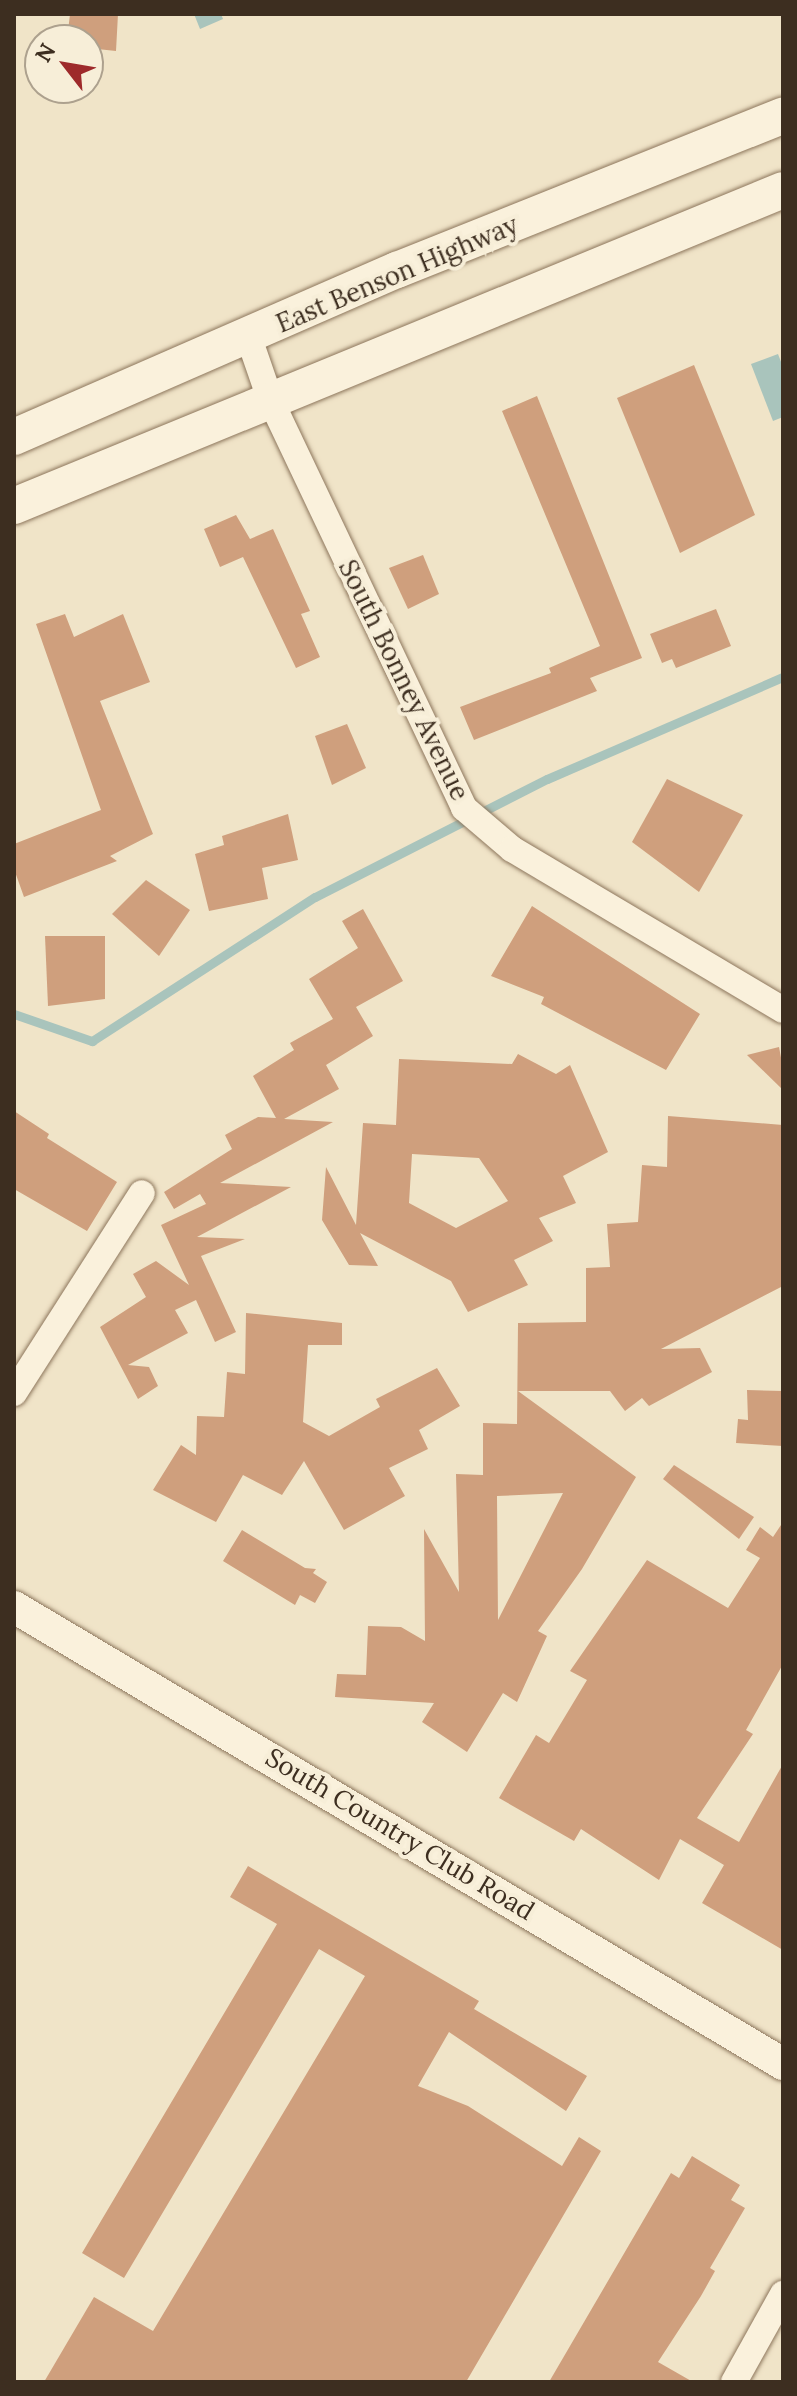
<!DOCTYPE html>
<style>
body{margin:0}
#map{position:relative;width:797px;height:2396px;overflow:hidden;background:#f0e4c8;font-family:Lora,serif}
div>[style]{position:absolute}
.water>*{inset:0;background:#a9c4bc}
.stream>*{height:9px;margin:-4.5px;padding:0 4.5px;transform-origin:4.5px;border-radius:4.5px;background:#a9c4bc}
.building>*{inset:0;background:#cf9f7d}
.roads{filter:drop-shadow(0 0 2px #8d765c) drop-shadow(0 0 2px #8d765c)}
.minor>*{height:26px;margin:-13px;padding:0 13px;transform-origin:13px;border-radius:13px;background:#faf1dc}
.tertiary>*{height:32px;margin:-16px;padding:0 16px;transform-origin:16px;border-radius:16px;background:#faf1dc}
.secondary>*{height:36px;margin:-18px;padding:0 18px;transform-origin:18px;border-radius:18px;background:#faf1dc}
span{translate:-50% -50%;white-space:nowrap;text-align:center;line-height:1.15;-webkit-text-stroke:8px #f7eed8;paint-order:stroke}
.street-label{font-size:26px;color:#3d2e20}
.frame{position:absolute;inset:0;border:16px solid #3d2e20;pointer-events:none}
.north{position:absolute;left:24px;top:24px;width:80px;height:80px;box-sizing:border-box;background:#f7eed8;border:2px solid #ada18e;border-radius:50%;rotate:301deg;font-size:22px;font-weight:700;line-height:32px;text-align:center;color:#3d2e20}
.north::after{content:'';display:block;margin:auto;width:28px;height:36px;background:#9e2a2b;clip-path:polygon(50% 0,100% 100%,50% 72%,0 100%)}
</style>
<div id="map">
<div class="water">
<div style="clip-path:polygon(194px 14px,221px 14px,223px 19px,200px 29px)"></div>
<div style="clip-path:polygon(778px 354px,783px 367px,783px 417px,773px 421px,751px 364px)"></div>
</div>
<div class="stream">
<div style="left:14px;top:1014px;width:83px;rotate:19.1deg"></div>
<div style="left:92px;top:1041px;width:265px;rotate:-32.9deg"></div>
<div style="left:315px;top:897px;width:260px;rotate:-27deg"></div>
<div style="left:547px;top:779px;width:257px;rotate:-23.4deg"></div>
</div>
<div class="building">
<div style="clip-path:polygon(70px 14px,118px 14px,116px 51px,88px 48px,88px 40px,67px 40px)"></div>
<div style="clip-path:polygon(694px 365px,755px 515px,680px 553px,617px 398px)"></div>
<div style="clip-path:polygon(537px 396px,642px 658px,590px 678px,597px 691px,474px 740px,460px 707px,551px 673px,549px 668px,600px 646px,502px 411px)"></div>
<div style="clip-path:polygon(236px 515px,250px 539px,273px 529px,310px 611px,301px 614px,320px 657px,296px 668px,243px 557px,220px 567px,204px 529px)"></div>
<div style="clip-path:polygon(423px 555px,439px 594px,408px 609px,389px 568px)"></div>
<div style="clip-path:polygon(716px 609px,731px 646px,676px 668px,672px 659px,662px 663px,650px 634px)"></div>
<div style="clip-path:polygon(65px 614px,74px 637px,123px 614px,150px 682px,100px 701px,153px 834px,110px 856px,117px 861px,24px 897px,14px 869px,14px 844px,101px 810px,36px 624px)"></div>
<div style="clip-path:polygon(347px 724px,366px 768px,332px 785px,315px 736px)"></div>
<div style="clip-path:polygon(667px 779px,743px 815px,699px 892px,632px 842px)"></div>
<div style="clip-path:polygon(288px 814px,298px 860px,262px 868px,268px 899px,209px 911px,195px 854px,224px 845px,222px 836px)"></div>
<div style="clip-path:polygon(146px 880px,190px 910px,159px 956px,112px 914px)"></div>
<div style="clip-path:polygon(532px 906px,700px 1014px,666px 1070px,541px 1004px,544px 997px,491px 976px)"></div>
<div style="clip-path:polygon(363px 909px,403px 981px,356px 1007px,373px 1036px,326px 1065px,339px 1089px,284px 1119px,333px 1122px,220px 1183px,291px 1187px,197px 1237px,245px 1239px,201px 1256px,236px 1332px,215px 1342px,196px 1300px,175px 1310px,188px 1333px,128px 1365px,149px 1367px,158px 1386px,138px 1399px,100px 1327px,146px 1297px,133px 1274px,156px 1261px,189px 1285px,161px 1225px,206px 1204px,200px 1194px,174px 1209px,164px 1192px,232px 1149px,225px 1135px,258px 1117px,276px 1118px,253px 1076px,294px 1050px,290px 1043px,333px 1019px,309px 979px,358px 948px,342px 921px)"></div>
<div style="clip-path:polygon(45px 936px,105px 936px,105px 999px,48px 1006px)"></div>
<div style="clip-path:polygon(779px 1047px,783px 1068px,783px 1090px,747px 1055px)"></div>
<div style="clip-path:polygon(evenodd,518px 1054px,556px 1074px,570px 1065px,608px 1152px,563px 1176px,576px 1203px,539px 1218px,553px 1241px,514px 1260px,528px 1285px,468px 1312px,451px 1281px,360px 1233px,378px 1266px,349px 1265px,322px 1220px,326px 1167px,356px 1225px,363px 1123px,396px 1125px,399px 1059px,512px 1064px,518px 1054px,412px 1154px,479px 1158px,508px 1201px,456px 1228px,409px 1203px,412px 1154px)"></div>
<div style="clip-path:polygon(14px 1111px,49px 1134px,47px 1138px,117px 1182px,87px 1231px,14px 1189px)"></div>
<div style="clip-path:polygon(evenodd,668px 1116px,783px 1125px,783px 1286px,661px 1349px,700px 1348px,712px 1372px,649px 1406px,642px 1398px,625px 1411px,610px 1391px,518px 1391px,636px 1477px,582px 1569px,538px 1631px,547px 1636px,517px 1702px,503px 1693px,467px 1752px,422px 1722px,434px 1703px,335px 1697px,337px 1674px,366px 1675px,368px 1626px,401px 1627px,425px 1641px,424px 1529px,459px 1592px,456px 1474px,483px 1475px,483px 1423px,517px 1424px,518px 1323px,586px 1322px,586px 1268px,610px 1267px,607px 1224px,638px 1222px,642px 1165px,667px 1167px,668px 1116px,563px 1493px,498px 1620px,497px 1496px,563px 1493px)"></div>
<div style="clip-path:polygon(246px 1313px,342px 1323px,342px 1345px,308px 1345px,303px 1422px,329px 1436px,380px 1407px,376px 1399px,437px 1368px,460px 1406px,419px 1430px,428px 1449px,389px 1468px,405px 1496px,344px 1530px,304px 1461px,282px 1495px,243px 1475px,216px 1522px,153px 1490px,181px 1445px,196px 1455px,197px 1416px,224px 1417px,227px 1372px,245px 1374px)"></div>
<div style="clip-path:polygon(747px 1390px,783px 1391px,783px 1446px,736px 1443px,738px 1419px,748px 1420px)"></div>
<div style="clip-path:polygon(674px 1465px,754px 1517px,739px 1539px,663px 1479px)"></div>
<div style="clip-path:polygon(783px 1522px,783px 1664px,746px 1730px,753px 1734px,697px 1818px,739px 1842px,783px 1764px,783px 1950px,702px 1903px,724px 1865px,680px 1839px,659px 1880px,581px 1829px,574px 1841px,499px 1798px,536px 1735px,549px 1743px,587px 1680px,570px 1671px,647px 1560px,728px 1608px,760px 1558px,746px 1550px,760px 1527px,773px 1537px)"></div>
<div style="clip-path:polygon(242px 1530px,305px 1568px,316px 1569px,313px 1573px,327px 1582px,315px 1603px,300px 1595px,295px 1605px,223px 1561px)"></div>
<div style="clip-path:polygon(248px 1866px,479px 2001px,474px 2009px,587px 2076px,566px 2111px,449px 2032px,418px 2086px,468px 2106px,562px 2166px,579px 2137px,601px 2151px,466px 2382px,44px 2382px,94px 2297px,153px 2331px,365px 1976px,319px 1949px,124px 2278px,82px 2253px,277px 1924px,230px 1897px)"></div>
<div style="clip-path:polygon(692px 2156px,740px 2185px,731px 2200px,745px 2208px,710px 2268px,715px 2271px,701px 2296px,658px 2362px,693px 2382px,549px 2382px,671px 2173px,679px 2178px)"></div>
</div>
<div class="roads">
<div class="minor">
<div style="left:249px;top:338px;width:65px;rotate:71deg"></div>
<div style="left:270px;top:399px;width:453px;rotate:64.6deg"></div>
<div style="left:464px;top:808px;width:63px;rotate:40.5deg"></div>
<div style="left:512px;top:849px;width:315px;rotate:30.7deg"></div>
<div style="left:14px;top:1393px;width:237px;rotate:-57.4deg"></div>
<div style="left:734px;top:2382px;width:101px;rotate:-60.9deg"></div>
</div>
<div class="tertiary">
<div style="left:14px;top:1607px;width:895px;rotate:30.72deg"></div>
</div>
<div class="secondary">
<div style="left:14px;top:437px;width:418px;rotate:-23.6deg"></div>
<div style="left:397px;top:270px;width:416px;rotate:-21.8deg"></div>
<div style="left:14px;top:506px;width:831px;rotate:-22.34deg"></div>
</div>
</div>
<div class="street-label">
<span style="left:397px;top:274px;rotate:-23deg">East Benson Highway</span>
<span style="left:404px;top:680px;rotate:64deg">South Bonney Avenue</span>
<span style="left:400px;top:1834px;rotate:31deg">South Country Club Road</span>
</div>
<div class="frame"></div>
<div class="north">N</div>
</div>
